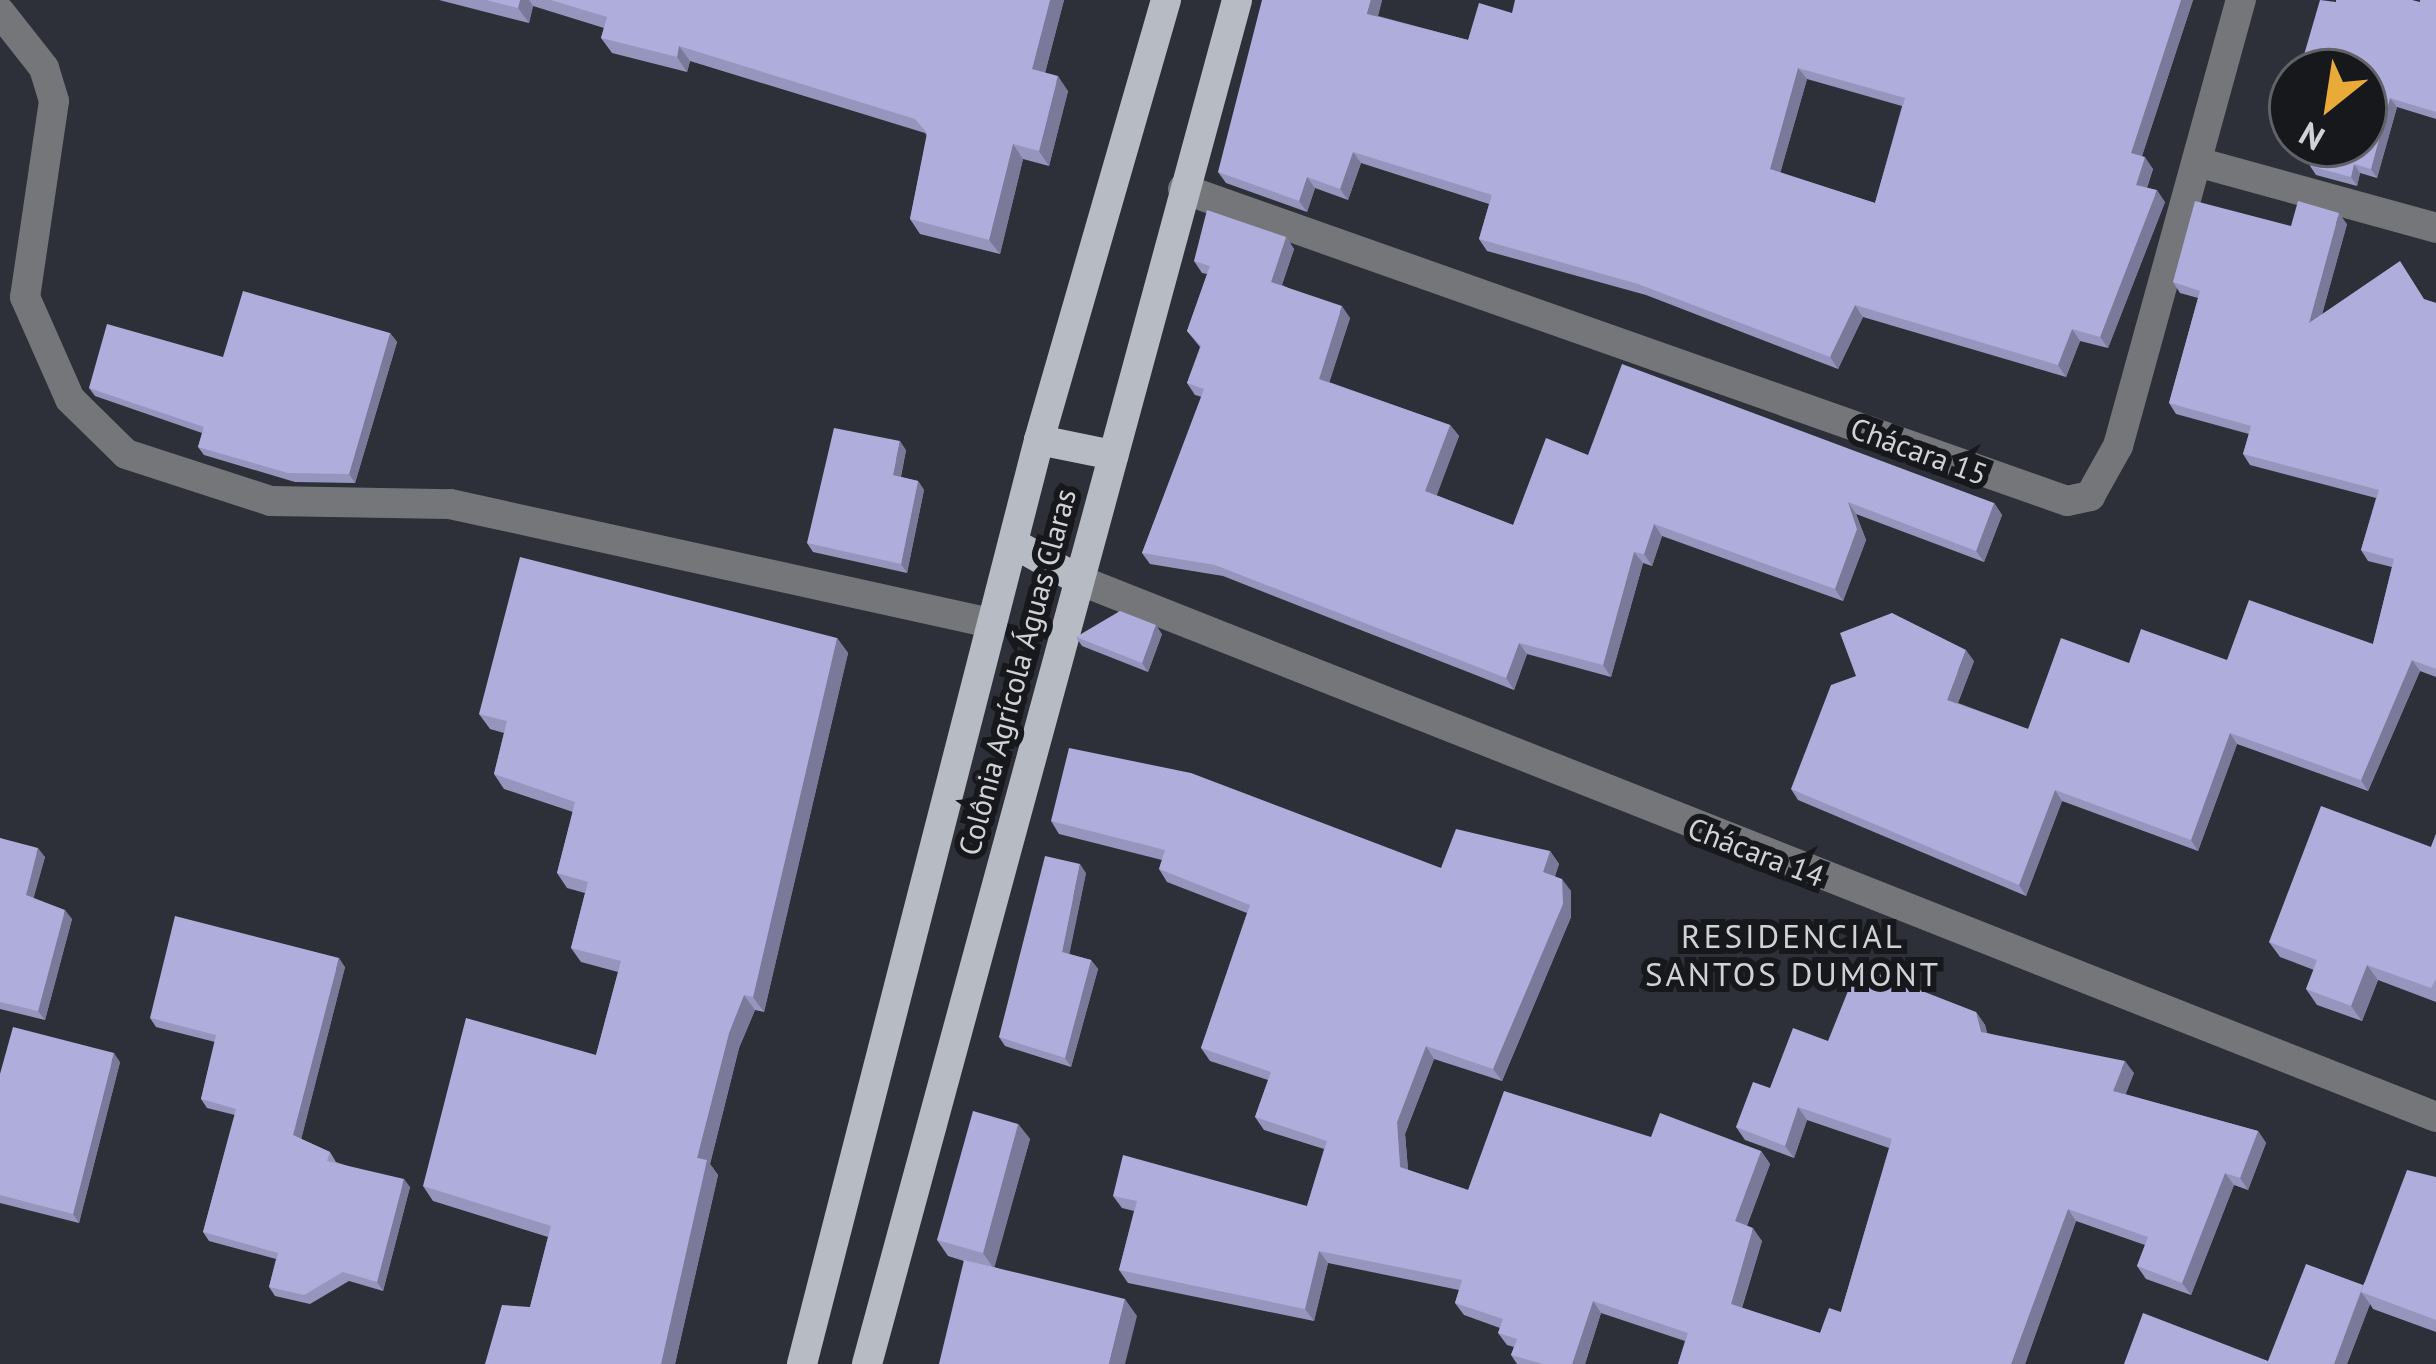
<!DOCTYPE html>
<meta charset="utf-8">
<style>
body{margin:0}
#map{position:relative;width:2436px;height:1364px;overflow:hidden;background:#2d3038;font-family:"PT Sans",sans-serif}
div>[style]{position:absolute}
.minor>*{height:30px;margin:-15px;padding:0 15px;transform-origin:15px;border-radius:15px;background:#74767a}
.major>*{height:30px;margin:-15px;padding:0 15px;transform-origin:15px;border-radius:15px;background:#b7bcc4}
.wall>*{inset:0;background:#9695bd}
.shaded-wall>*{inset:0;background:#7a799a}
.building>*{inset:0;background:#afaddc}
span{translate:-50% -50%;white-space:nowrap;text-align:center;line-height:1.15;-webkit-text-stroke:12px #17181c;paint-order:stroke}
.street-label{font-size:30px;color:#d0d2d7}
.neighbourhood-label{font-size:33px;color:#d0d2d7;letter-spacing:3px}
.north{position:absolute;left:2268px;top:48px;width:120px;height:120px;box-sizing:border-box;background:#17181c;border:3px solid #616267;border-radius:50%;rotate:210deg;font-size:33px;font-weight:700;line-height:48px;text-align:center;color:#d0d2d7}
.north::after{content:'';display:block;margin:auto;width:42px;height:54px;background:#e9ab38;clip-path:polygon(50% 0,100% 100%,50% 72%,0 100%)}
</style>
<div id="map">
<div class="minor">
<div style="left:0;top:12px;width:71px;rotate:51.8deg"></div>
<div style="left:44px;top:68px;width:34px;rotate:73deg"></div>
<div style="left:54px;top:101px;width:198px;rotate:98.4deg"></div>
<div style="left:25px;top:297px;width:111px;rotate:66.2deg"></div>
<div style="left:70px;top:399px;width:78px;rotate:44.5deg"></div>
<div style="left:126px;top:454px;width:152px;rotate:18deg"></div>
<div style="left:271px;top:501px;width:179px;rotate:1deg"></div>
<div style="left:450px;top:504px;width:554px;rotate:12.41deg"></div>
<div style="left:2197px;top:162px;width:248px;rotate:15.4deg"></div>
<div style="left:1183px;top:189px;width:937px;rotate:19.44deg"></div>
<div style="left:2067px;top:501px;width:24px;rotate:-12deg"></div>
<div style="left:2090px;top:496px;width:57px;rotate:-60.8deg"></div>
<div style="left:2118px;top:446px;width:463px;rotate:-74.6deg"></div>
<div style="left:1079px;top:580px;width:1459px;rotate:21.59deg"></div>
</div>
<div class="major">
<div style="left:1039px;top:440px;width:76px;rotate:11.5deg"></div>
<div style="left:1013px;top:543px;width:76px;rotate:29.3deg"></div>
<div style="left:802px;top:1364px;width:954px;rotate:-75.61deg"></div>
<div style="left:1039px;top:440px;width:458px;rotate:-73.9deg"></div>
<div style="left:867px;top:1364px;width:1413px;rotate:-74.82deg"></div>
</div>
<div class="wall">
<div style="clip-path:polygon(439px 0,1064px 0,1045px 73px,1068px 91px,1049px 166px,1023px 159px,1000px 254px,920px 234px,910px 219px,927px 136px,925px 133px,690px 61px,687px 72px,612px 53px,601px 38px,604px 28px,533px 6px,529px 23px)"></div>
<div style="clip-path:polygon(evenodd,1382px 0,1378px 16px,1468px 40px,1512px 13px,2193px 0,2142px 156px,2153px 169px,2147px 188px,2165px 202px,2108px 348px,2080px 341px,2066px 377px,1863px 317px,1838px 369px,1646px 295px,1487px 251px,1479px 239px,1489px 204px,1361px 163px,1348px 200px,1315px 188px,1307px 212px,1226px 183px,1218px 172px,1382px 0,1807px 79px,1902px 106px,1875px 203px,1780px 173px,1807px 79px)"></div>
<div style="clip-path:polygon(2436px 0,2436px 119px,2397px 107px,2377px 178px,2360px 173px,2357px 186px,2316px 175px,2310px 166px,2364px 144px,2336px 2px,2420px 2px)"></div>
<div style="clip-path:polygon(2347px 224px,2322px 314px,2425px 300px,2436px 303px,2436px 677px,2420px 671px,2368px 791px,2237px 744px,2198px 851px,2062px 801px,2026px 896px,1798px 800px,1791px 789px,1974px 661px,1958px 703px,2028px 729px,2129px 663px,2227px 660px,2373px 644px,2392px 567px,2368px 561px,2361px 550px,2376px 498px,2250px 465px,2243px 454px,2249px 434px,2176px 414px,2169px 403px,2198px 298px,2180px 293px,2173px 282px,2291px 226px)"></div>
<div style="clip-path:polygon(1286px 237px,1294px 249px,1282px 285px,1350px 318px,1329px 382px,1450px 425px,1459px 436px,1436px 495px,1513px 525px,1588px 455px,1994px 503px,2002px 515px,1984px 562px,1856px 514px,1866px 540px,1843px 601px,1662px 536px,1652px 566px,1643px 563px,1611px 677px,1527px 654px,1514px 690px,1223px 576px,1150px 564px,1142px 553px,1202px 397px,1195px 395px,1187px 383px,1200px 347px,1187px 331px,1207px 274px,1202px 273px,1194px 261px)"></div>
<div style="clip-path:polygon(390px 333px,397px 342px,355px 483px,295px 482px,204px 455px,198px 447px,202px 433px,95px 396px,89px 388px,223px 357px)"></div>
<div style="clip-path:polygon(906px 450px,901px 477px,918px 481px,924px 490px,907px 573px,813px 552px,807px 543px)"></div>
<div style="clip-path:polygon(1162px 634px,1148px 672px,1082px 646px,1076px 637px)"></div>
<div style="clip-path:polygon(837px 638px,848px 653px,764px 1012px,755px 1010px,739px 1048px,710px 1164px,718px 1175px,675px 1364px,485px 1364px,530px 1307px,548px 1237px,433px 1201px,423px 1186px,596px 1055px,618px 972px,581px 962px,571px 948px,585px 893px,567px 888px,557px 873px,573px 812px,504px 789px,494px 774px,504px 733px,490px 729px,479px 714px)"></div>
<div style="clip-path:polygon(1051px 821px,1441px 868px,1550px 851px,1559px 864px,1555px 876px,1571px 891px,1571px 917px,1502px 1081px,1434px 1059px,1405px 1134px,1408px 1170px,1468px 1190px,1651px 1137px,1761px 1151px,1770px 1164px,1747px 1226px,1762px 1241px,1742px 1308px,1820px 1333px,1841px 1312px,1889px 1148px,1807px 1120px,1794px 1158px,1745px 1140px,1736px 1127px,1770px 1088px,1828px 1041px,1976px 1012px,1985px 1025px,1987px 1033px,2134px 1073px,2125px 1094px,2258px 1131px,2266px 1143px,2248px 1190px,2234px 1185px,2191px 1295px,2146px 1279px,2137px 1266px,2145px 1245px,2076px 1221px,2025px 1364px,1678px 1364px,1685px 1341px,1601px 1313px,1585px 1364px,1517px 1364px,1511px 1355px,1514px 1347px,1507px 1345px,1498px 1333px,1500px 1328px,1464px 1315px,1455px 1303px,1459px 1290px,1328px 1263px,1314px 1321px,1128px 1283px,1119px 1270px,1134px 1211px,1122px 1208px,1113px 1196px,1307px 1206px,1324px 1149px,1264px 1130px,1255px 1117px,1268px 1080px,1210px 1061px,1201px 1048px,1247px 913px,1167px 882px,1159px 869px,1162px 860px,1059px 834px)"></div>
<div style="clip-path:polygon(2436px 834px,2436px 1002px,2378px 980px,2362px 1021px,2317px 1005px,2306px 989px,2314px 970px,2280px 957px,2269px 942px,2431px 847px)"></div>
<div style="clip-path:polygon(0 838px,45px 857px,33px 898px,72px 919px,45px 1020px,0 1009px)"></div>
<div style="clip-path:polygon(1086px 873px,1069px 954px,1091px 960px,1098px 969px,1071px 1067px,1005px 1046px,999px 1037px)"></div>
<div style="clip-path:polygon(345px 967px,301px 1139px,330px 1152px,336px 1162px,410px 1187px,383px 1291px,349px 1281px,310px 1304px,275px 1296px,269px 1287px,276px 1259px,209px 1241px,203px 1232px,235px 1115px,207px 1108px,201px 1099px,215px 1042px,156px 1027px,150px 1018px)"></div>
<div style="clip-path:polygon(120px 1062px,79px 1223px,0 1203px,0 1074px)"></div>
<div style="clip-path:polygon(1018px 1124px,1030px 1139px,994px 1267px,1137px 1316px,948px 1256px,937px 1240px)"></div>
<div style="clip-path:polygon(2436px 1177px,2436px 1332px,2373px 1309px,2370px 1304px,2347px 1364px,2124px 1364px,2268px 1361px,2363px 1285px)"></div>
</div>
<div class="shaded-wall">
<div style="clip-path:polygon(520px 0,529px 0,533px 6px,529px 23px,518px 8px)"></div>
<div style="clip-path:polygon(1050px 0,1064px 0,1042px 84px,1032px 69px)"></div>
<div style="clip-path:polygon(1371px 0,1382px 0,1375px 25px,1367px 14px)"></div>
<div style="clip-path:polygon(2181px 0,2193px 0,2139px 165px,2131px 153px)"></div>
<div style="clip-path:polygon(679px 46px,690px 61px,687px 72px,677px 57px)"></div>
<div style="clip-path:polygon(1798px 68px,1807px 79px,1778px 181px,1770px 169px)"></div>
<div style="clip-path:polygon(1058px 76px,1068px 91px,1049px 166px,1039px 151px)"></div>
<div style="clip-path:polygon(2390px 98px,2397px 107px,2377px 178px,2371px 169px)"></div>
<div style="clip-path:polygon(1013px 144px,1023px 159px,1000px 254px,989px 240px)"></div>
<div style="clip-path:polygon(1353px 152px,1361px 163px,1348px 200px,1340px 189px)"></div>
<div style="clip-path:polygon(2145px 157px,2153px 169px,2144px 196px,2136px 185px)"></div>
<div style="clip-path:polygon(2354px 164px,2360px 173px,2357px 186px,2351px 177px)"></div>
<div style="clip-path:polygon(1307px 177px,1315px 188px,1307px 212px,1299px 201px)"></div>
<div style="clip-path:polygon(2157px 190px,2165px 202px,2108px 348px,2100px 337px)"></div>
<div style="clip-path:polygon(2339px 213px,2347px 224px,2317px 333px,2309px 323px)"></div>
<div style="clip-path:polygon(1286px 237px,1294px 249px,1279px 293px,1271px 282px)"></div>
<div style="clip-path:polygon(1855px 305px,1863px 317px,1838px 369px,1830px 357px)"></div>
<div style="clip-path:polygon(1342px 306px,1350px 318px,1327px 390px,1319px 379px)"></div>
<div style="clip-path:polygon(2072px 329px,2080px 341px,2066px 377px,2058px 365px)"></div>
<div style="clip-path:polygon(390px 333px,397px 342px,355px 483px,349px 474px)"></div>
<div style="clip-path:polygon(1450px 425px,1459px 436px,1434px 503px,1425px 491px)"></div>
<div style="clip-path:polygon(900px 441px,906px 450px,899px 484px,893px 475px)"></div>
<div style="clip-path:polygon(918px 481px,924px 490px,907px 573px,901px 564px)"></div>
<div style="clip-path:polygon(1848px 502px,1856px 514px,1866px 540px,1843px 601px,1835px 589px)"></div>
<div style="clip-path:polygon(1994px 503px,2002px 515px,1984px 562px,1976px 551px)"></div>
<div style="clip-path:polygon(1654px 524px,1662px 536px,1652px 566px,1644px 554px)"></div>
<div style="clip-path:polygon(1634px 552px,1643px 563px,1611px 677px,1603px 665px)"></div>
<div style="clip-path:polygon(1156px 625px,1162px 634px,1148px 672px,1142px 663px)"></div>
<div style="clip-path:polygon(837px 638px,848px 653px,764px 1012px,753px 997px)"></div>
<div style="clip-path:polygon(1519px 643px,1527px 654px,1514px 690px,1506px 678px)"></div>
<div style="clip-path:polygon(1966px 650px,1974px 661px,1955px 710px,1947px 700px)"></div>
<div style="clip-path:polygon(2412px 660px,2420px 671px,2368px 791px,2361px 780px)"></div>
<div style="clip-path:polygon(2230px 733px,2237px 744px,2198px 851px,2191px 840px)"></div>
<div style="clip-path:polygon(2055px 790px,2062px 801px,2026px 896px,2019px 885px)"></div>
<div style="clip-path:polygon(38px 848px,45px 857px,32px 904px,26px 895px)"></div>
<div style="clip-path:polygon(1550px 851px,1559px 864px,1552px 884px,1543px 872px)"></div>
<div style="clip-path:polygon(1080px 864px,1086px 873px,1068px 961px,1062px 952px)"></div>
<div style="clip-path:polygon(1562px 879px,1571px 891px,1571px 917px,1502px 1081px,1493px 1069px)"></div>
<div style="clip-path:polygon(65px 910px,72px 919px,45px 1020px,38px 1011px)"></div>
<div style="clip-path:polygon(339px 958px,345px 967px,300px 1144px,293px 1135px)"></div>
<div style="clip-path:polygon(1091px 960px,1098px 969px,1071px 1067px,1065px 1058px)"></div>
<div style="clip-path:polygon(2367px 965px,2378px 980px,2362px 1021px,2351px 1006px)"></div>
<div style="clip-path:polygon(744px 995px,755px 1010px,739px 1048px,710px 1164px,718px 1175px,675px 1364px,661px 1364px,697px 1158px,729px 1033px)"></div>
<div style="clip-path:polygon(1976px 1012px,1985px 1025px,1990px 1044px,1981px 1032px)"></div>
<div style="clip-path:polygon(1426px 1046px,1434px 1059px,1405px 1134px,1409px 1180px,1400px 1167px,1397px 1122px)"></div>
<div style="clip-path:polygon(114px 1053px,120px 1062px,79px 1223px,73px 1214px)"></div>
<div style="clip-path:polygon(2125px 1061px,2134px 1073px,2122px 1104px,2113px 1091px)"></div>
<div style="clip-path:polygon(1798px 1107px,1807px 1120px,1794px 1158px,1785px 1146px)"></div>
<div style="clip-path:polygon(1018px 1124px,1030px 1139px,994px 1269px,983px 1253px)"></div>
<div style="clip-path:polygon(2258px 1131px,2266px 1143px,2248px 1190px,2240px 1178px)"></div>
<div style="clip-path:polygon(1761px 1151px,1770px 1164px,1744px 1233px,1735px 1221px)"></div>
<div style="clip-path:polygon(2225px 1173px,2234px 1185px,2191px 1295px,2182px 1283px)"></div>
<div style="clip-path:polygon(404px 1179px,410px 1187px,383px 1291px,377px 1282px)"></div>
<div style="clip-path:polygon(2068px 1209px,2076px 1221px,2025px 1364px,2011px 1364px)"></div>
<div style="clip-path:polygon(1753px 1228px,1762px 1241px,1739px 1316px,1731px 1304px)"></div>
<div style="clip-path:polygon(1319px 1251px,1328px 1263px,1314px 1321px,1305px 1309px)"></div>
<div style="clip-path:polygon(2361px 1292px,2370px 1304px,2347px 1364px,2334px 1364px)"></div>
<div style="clip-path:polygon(1125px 1299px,1137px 1316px,1125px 1364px,1109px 1364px)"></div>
<div style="clip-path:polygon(1593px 1301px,1601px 1313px,1585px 1364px,1572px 1364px)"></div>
</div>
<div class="building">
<div style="clip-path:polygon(486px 0,520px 0,518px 8px)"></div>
<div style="clip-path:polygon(551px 0,1050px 0,1032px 69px,1058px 76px,1039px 151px,1013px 144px,989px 240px,910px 219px,927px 133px,915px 119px,679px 46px,677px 57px,601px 38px,607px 17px)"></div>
<div style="clip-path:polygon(evenodd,1262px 0,1371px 0,1367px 14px,1468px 40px,1479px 3px,1512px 13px,1515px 0,2181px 0,2131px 153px,2145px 157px,2136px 185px,2157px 190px,2100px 337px,2072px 329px,2058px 365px,1855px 305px,1830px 357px,1638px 284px,1479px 239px,1492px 195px,1353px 152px,1340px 189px,1307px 177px,1299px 201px,1218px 172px,1262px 0,1798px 68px,1905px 98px,1875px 203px,1770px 169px,1798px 68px)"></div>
<div style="clip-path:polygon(2320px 0,2336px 2px,2336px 0,2412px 0,2420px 2px,2420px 0,2436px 0,2436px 112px,2390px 98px,2371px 169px,2354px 164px,2351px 177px,2310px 166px,2317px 144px,2364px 144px,2364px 72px,2299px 72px)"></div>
<div style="clip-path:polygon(2195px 201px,2291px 226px,2298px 201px,2339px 213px,2309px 323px,2400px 261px,2424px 299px,2436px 303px,2436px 669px,2412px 660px,2361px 780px,2230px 733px,2191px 840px,2055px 790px,2019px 885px,1791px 789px,1831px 685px,1856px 676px,1840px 633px,1892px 613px,1966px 650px,1947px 700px,2028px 729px,2061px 638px,2129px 663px,2141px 629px,2227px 660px,2249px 600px,2373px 644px,2394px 559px,2361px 550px,2379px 490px,2243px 454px,2251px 426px,2169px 403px,2200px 291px,2173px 282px)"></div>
<div style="clip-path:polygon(1207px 210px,1286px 237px,1271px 282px,1342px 306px,1319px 379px,1450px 425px,1425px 491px,1513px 525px,1546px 438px,1588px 455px,1622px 364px,1994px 503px,1976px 551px,1848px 502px,1857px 529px,1835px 589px,1654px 524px,1644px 554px,1634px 552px,1603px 665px,1519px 643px,1506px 678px,1215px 565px,1142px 553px,1204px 389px,1187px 383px,1201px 346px,1187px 331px,1210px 266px,1194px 261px)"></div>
<div style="clip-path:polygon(243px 291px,390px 333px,349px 474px,288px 473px,198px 447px,204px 427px,89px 388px,107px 324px,223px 357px)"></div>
<div style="clip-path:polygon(834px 428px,900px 441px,893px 475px,918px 481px,901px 564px,807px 543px)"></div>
<div style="clip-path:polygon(520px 557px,837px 638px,753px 997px,744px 995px,729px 1033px,697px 1158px,707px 1160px,661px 1364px,485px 1364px,502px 1305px,530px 1307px,551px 1226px,423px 1186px,466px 1018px,596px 1055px,621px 961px,571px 948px,588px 882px,557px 873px,575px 802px,494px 774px,507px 721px,479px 714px)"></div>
<div style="clip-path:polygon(1120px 611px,1156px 625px,1142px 663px,1076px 637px)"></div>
<div style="clip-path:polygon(1069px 748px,1191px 773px,1441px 868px,1456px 829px,1550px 851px,1543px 872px,1562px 879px,1563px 904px,1493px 1069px,1426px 1046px,1397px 1122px,1400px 1167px,1468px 1190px,1504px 1091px,1651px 1137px,1660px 1113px,1761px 1151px,1735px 1221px,1753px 1228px,1731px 1304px,1820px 1333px,1829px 1308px,1841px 1312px,1892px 1139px,1798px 1107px,1785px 1146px,1736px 1127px,1753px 1082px,1770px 1088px,1793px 1028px,1828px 1041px,1858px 966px,1976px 1012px,1981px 1032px,2125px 1061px,2113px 1091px,2258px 1131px,2240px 1178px,2225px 1173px,2182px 1283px,2137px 1266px,2148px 1237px,2068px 1209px,2011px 1364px,1678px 1364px,1688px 1333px,1593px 1301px,1572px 1364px,1543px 1364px,1511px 1355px,1517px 1339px,1498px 1333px,1503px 1319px,1455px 1303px,1462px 1280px,1319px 1251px,1305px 1309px,1119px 1270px,1137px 1201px,1113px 1196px,1123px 1155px,1307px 1206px,1327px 1141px,1255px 1117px,1271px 1072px,1201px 1048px,1250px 905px,1159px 869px,1165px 850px,1051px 821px)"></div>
<div style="clip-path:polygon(2321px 806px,2431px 847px,2436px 834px,2436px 979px,2431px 988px,2367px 965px,2351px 1006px,2306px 989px,2317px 960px,2269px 942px)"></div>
<div style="clip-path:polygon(0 838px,38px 848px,26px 895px,65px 910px,38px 1011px,0 1002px)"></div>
<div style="clip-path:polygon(1045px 856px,1080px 864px,1062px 952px,1091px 960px,1065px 1058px,999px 1037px)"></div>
<div style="clip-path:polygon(175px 916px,339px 958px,293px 1135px,330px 1152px,327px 1161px,404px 1179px,377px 1282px,343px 1272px,304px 1295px,269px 1287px,278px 1253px,203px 1232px,236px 1109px,201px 1099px,216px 1035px,150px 1018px)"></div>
<div style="clip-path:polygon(13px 1027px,114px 1053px,73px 1214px,0 1195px,0 1074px)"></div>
<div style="clip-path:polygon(973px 1111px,1018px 1124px,983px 1253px,937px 1240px)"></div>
<div style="clip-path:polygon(2407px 1170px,2436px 1177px,2436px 1320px,2361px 1292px)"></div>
<div style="clip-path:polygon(964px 1260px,1125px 1299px,1109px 1364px,939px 1364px)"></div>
<div style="clip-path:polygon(2306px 1264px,2363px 1285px,2334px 1364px,2124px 1364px,2143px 1313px,2268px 1361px)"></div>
</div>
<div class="street-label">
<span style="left:1919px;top:451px;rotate:20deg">Chácara 15</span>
<span style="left:1017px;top:672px;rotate:-75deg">Colônia Agrícola Águas Claras</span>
<span style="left:1756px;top:852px;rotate:21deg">Chácara 14</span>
</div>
<div class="neighbourhood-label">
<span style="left:1793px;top:955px">RESIDENCIAL<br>SANTOS DUMONT</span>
</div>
<div class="north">N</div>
</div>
